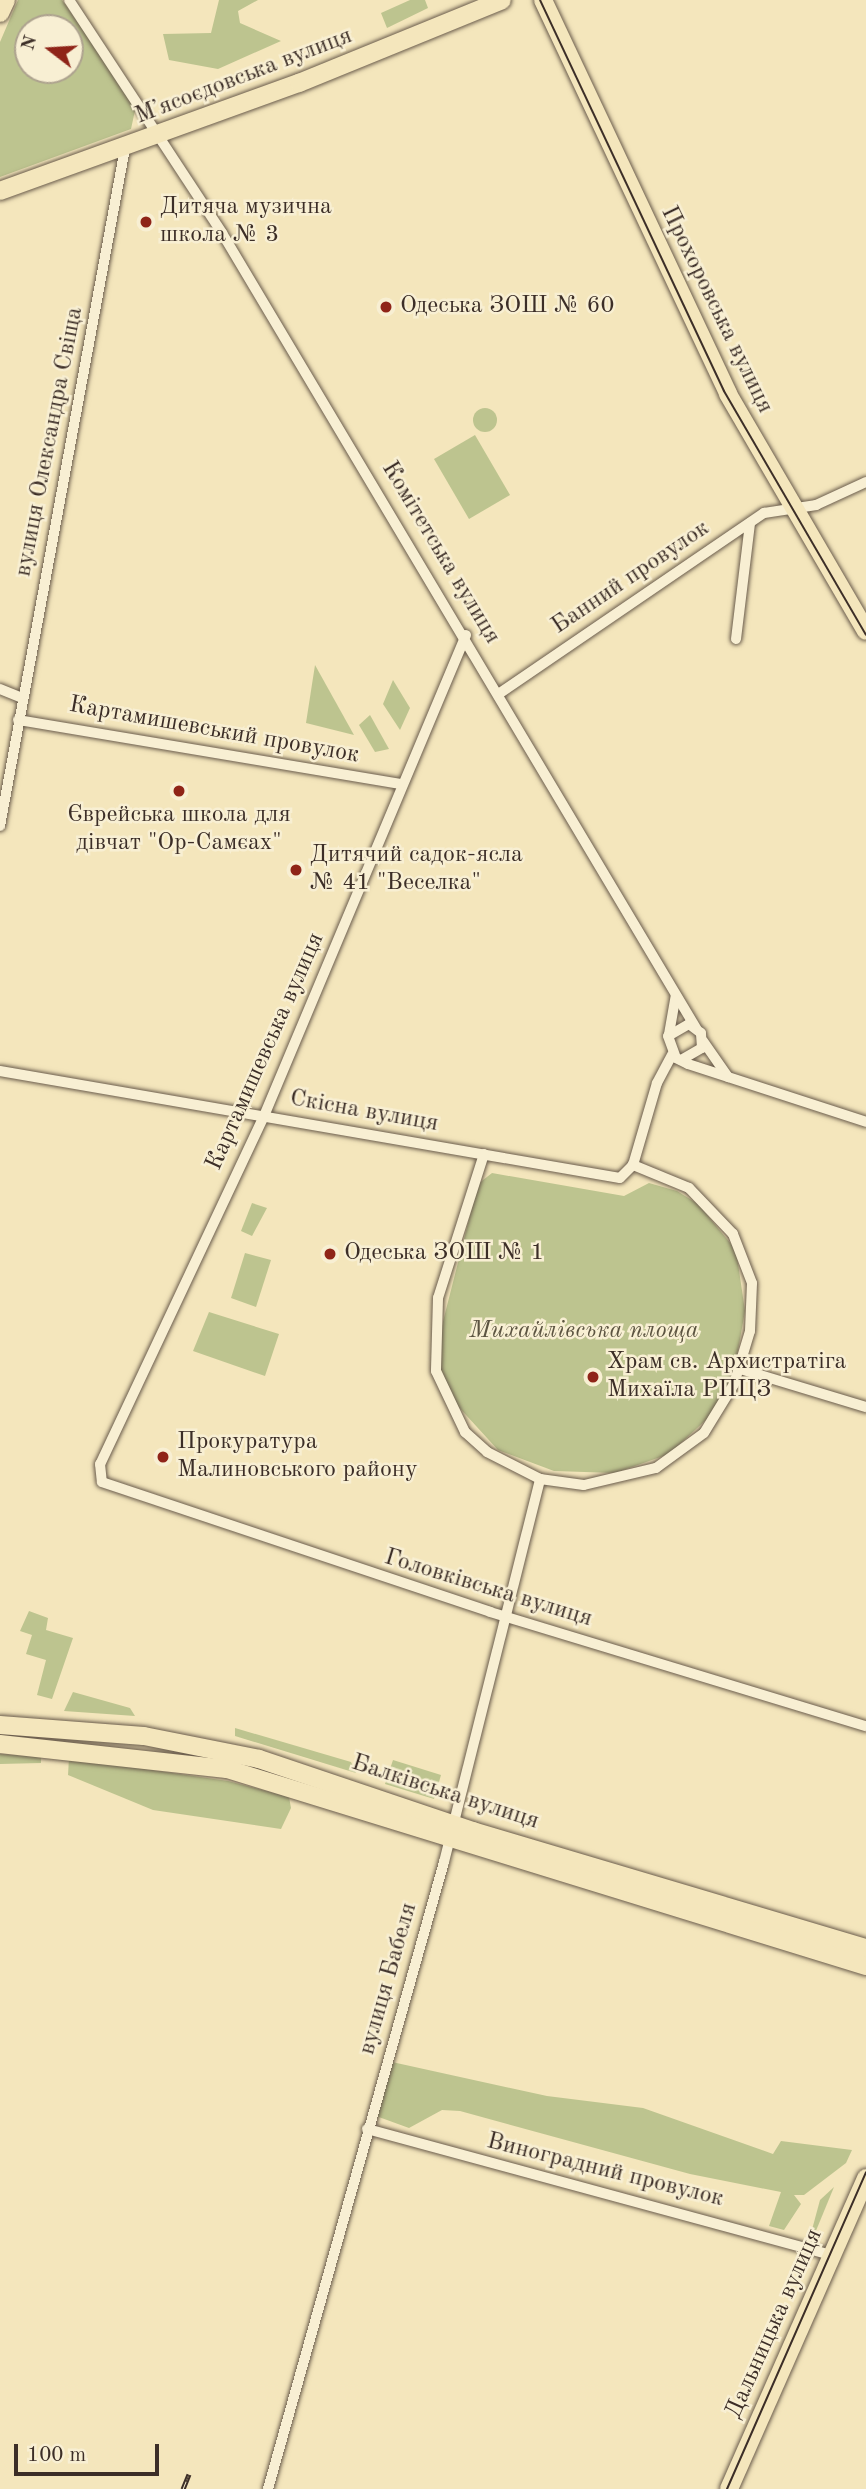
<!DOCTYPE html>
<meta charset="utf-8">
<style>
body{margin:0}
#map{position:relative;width:866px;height:2489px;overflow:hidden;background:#f4e6bc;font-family:"Old Standard TT",serif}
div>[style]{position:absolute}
.green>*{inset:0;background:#bdc48f}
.round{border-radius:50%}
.roads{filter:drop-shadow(0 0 2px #6a5c4c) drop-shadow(0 0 2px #6a5c4c)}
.minor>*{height:10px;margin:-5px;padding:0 5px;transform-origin:5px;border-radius:5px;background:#f8efd3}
.primary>*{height:18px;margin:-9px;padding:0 9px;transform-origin:9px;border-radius:9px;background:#f4e6bc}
.tram>*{height:2px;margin:-1px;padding:0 1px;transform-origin:1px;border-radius:1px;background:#3c2e27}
.rail>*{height:5px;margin-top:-2.5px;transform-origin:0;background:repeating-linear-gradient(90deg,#f8efd3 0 8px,#3c2e27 0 16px);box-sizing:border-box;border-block:2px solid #3c2e27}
.dots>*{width:19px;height:19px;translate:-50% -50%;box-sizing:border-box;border:4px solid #f8efd3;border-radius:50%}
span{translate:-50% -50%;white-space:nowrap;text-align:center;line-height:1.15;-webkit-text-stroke:5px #f8efd3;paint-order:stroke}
.street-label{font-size:24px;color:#3c2e27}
.poi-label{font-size:24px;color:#3c2e27}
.left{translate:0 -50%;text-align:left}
.park-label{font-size:24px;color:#5c5441;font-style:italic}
.north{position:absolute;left:14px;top:14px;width:70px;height:70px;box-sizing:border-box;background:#f8efd3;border:2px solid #ada28e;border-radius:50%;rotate:287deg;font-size:19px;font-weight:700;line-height:28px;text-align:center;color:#3c2e27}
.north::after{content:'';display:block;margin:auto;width:24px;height:32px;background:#8f2418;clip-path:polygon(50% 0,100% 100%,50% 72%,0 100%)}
.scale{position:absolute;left:14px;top:2444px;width:145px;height:32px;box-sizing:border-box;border:4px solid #3c2e27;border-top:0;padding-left:9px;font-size:21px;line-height:24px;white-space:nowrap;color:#3c2e27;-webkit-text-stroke:5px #f8efd3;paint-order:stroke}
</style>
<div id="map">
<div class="green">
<div style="clip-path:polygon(evenodd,18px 0,62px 0,136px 106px,131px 129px,0 177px,0 42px,18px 0,28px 28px,70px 28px,70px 70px,28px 70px,28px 28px)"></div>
<div style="clip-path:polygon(219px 0,258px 0,238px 11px,240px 23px,281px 41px,218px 69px,169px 60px,163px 34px,211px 33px)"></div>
<div style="clip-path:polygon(410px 0,425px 0,428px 8px,387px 28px,381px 13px)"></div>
<div class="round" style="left:473px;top:408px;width:24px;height:24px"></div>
<div style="clip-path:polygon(475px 435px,510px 495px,469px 519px,434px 459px)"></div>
<div style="clip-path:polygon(315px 665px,354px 735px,306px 723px)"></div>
<div style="clip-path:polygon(393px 680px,410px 708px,400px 730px,383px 704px)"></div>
<div style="clip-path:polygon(370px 715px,389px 749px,375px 752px,359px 725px)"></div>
<div style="clip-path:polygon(492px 1173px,624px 1196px,649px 1183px,677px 1191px,698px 1204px,736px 1250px,745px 1311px,734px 1373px,708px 1418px,669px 1454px,615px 1473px,554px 1471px,498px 1450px,445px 1392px,436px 1349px,478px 1184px)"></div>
<div style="clip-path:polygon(252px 1203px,267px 1208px,252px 1236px,241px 1231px)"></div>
<div style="clip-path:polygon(245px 1253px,271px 1260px,256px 1307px,231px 1298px)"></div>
<div style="clip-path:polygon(209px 1312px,279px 1334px,265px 1376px,193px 1351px)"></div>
<div style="clip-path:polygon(29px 1611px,48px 1618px,46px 1630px,73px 1638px,52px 1699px,37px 1695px,46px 1660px,26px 1654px,32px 1635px,20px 1631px)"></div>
<div style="clip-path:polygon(73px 1692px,130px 1708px,135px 1716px,64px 1711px)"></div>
<div style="clip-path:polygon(235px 1728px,351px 1762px,356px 1773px,235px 1736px)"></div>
<div style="clip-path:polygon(0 1754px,41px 1757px,41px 1763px,0 1764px)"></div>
<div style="clip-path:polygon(69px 1758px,228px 1781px,289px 1797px,291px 1808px,281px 1829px,153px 1810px,68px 1775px)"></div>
<div style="clip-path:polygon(393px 1760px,441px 1775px,434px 1799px,385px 1784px)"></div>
<div style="clip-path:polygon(392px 2062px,547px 2096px,643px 2108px,773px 2154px,781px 2141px,852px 2150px,846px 2163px,804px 2195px,794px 2195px,801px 2204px,784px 2230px,769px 2226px,781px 2192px,690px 2174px,460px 2111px,442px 2110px,409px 2128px,376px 2116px)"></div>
<div style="clip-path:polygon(834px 2187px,813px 2238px,810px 2237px,820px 2200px)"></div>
</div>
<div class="roads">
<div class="minor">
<div style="left:69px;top:0;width:279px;rotate:56.7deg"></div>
<div style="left:222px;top:233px;width:926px;rotate:59.2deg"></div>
<div style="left:466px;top:635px;width:522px;rotate:112.78deg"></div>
<div style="left:264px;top:1116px;width:385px;rotate:115.2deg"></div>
<div style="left:100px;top:1464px;width:18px;rotate:84deg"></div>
<div style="left:102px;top:1482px;width:409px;rotate:18.5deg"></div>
<div style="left:490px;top:1612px;width:393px;rotate:16.9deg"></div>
<div style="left:736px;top:639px;width:117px;rotate:-83.1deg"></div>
<div style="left:0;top:689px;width:24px;rotate:22deg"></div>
<div style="left:500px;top:693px;width:320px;rotate:-34.3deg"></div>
<div style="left:764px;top:513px;width:53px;rotate:-8.7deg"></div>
<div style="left:816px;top:505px;width:55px;rotate:-24.7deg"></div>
<div style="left:18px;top:720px;width:389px;rotate:9.5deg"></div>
<div style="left:0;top:826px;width:689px;rotate:-79.55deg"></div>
<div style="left:669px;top:1034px;width:39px;rotate:-80deg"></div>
<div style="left:703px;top:1041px;width:44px;rotate:55.2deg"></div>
<div style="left:681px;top:1060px;width:24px;rotate:-30deg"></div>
<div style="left:702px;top:1048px;width:15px;rotate:-94deg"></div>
<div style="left:701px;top:1033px;width:15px;rotate:-143deg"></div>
<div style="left:689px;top:1024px;width:24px;rotate:150deg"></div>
<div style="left:668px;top:1036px;width:23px;rotate:70deg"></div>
<div style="left:676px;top:1058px;width:13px;rotate:27deg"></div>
<div style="left:688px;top:1064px;width:187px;rotate:18deg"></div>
<div style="left:0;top:1071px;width:629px;rotate:9.79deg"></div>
<div style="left:620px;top:1178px;width:18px;rotate:-45deg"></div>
<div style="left:633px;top:1165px;width:85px;rotate:-73.7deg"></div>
<div style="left:657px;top:1083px;width:32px;rotate:-62deg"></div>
<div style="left:484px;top:1154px;width:151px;rotate:107.7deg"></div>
<div style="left:438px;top:1298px;width:73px;rotate:91.6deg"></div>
<div style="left:436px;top:1371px;width:68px;rotate:64.6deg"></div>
<div style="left:465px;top:1432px;width:30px;rotate:42deg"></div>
<div style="left:487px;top:1452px;width:59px;rotate:27deg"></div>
<div style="left:540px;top:1479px;width:44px;rotate:7.8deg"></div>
<div style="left:584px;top:1485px;width:74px;rotate:-13.3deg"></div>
<div style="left:656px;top:1468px;width:59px;rotate:-36.1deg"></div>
<div style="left:704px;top:1433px;width:57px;rotate:-58.5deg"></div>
<div style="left:734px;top:1384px;width:55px;rotate:-73.2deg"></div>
<div style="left:750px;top:1331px;width:48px;rotate:-87.6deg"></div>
<div style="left:752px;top:1283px;width:53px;rotate:-111.2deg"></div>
<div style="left:733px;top:1234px;width:64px;rotate:-133.7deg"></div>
<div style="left:689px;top:1188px;width:61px;rotate:-157.7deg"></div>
<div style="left:740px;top:1369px;width:132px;rotate:16.8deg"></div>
<div style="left:367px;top:2129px;width:482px;rotate:15.2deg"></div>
<div style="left:268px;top:2489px;width:651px;rotate:-74.32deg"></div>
<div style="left:444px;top:1862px;width:395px;rotate:-75.9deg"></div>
</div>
<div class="primary">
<div style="left:543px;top:0;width:435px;rotate:64.8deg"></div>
<div style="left:728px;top:394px;width:274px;rotate:59.8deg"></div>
<div style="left:0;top:13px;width:14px;rotate:-65deg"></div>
<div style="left:0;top:191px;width:318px;rotate:-19.9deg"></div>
<div style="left:299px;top:83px;width:219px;rotate:-22.2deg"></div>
<div style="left:0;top:1725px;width:144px;rotate:4.4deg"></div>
<div style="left:144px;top:1736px;width:117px;rotate:11.3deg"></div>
<div style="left:259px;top:1759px;width:226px;rotate:18.6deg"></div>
<div style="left:473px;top:1831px;width:410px;rotate:16.6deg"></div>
<div style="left:0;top:1744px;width:228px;rotate:6.3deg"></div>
<div style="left:227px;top:1769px;width:669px;rotate:17.13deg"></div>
<div style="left:729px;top:2489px;width:340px;rotate:-66.2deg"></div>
</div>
</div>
<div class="tram">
<div style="left:540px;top:0;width:432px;rotate:64.8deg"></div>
<div style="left:724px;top:391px;width:282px;rotate:59.8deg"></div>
<div style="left:727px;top:2489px;width:346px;rotate:-66.3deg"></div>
</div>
<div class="rail">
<div style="left:183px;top:2489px;width:16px;rotate:-68deg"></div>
</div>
<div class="dots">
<div style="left:146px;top:222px;background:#8f2418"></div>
<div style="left:386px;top:307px;background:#8f2418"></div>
<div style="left:179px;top:791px;background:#8f2418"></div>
<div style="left:296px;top:870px;background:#8f2418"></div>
<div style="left:330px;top:1254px;background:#8f2418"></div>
<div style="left:593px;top:1377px;background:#8f2418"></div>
<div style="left:163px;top:1457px;background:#8f2418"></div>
</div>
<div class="street-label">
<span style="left:244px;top:77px;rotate:-21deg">Мʼясоєдовська вулиця</span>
<span style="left:716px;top:310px;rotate:64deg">Прохоровська вулиця</span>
<span style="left:50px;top:442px;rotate:-79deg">вулиця Олександра Свіща</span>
<span style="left:440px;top:553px;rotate:59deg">Комітетська вулиця</span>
<span style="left:631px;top:578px;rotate:-34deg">Банний провулок</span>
<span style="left:214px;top:731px;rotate:10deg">Картамишевський провулок</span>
<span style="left:266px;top:1052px;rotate:-66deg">Картамишевська вулиця</span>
<span style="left:364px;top:1112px;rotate:10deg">Cкісна вулиця</span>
<span style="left:488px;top:1589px;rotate:17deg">Головківська вулиця</span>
<span style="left:445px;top:1793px;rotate:18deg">Балківська вулиця</span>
<span style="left:389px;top:1979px;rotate:-74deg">вулиця Бабеля</span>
<span style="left:605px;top:2171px;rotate:14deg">Виноградний провулок</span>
<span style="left:775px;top:2324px;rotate:-66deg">Дальницька вулиця</span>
</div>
<div class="poi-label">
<span class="left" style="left:160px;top:222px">Дитяча музична<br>школа № 3</span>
<span class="left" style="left:400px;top:307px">Одеська ЗОШ № 60</span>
<span style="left:179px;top:830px">Єврейська школа для<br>дівчат "Ор-Самєах"</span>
<span class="left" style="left:310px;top:870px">Дитячий садок-ясла<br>№ 41 "Веселка"</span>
<span class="left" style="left:344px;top:1254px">Одеська ЗОШ № 1</span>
<span class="left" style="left:607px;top:1377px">Храм св. Архистратіга<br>Михаїла РПЦЗ</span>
<span class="left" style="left:177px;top:1457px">Прокуратура<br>Малиновського району</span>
</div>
<div class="park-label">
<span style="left:584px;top:1332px">Михайлівська площа</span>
</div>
<div class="north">N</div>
<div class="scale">100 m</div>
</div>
